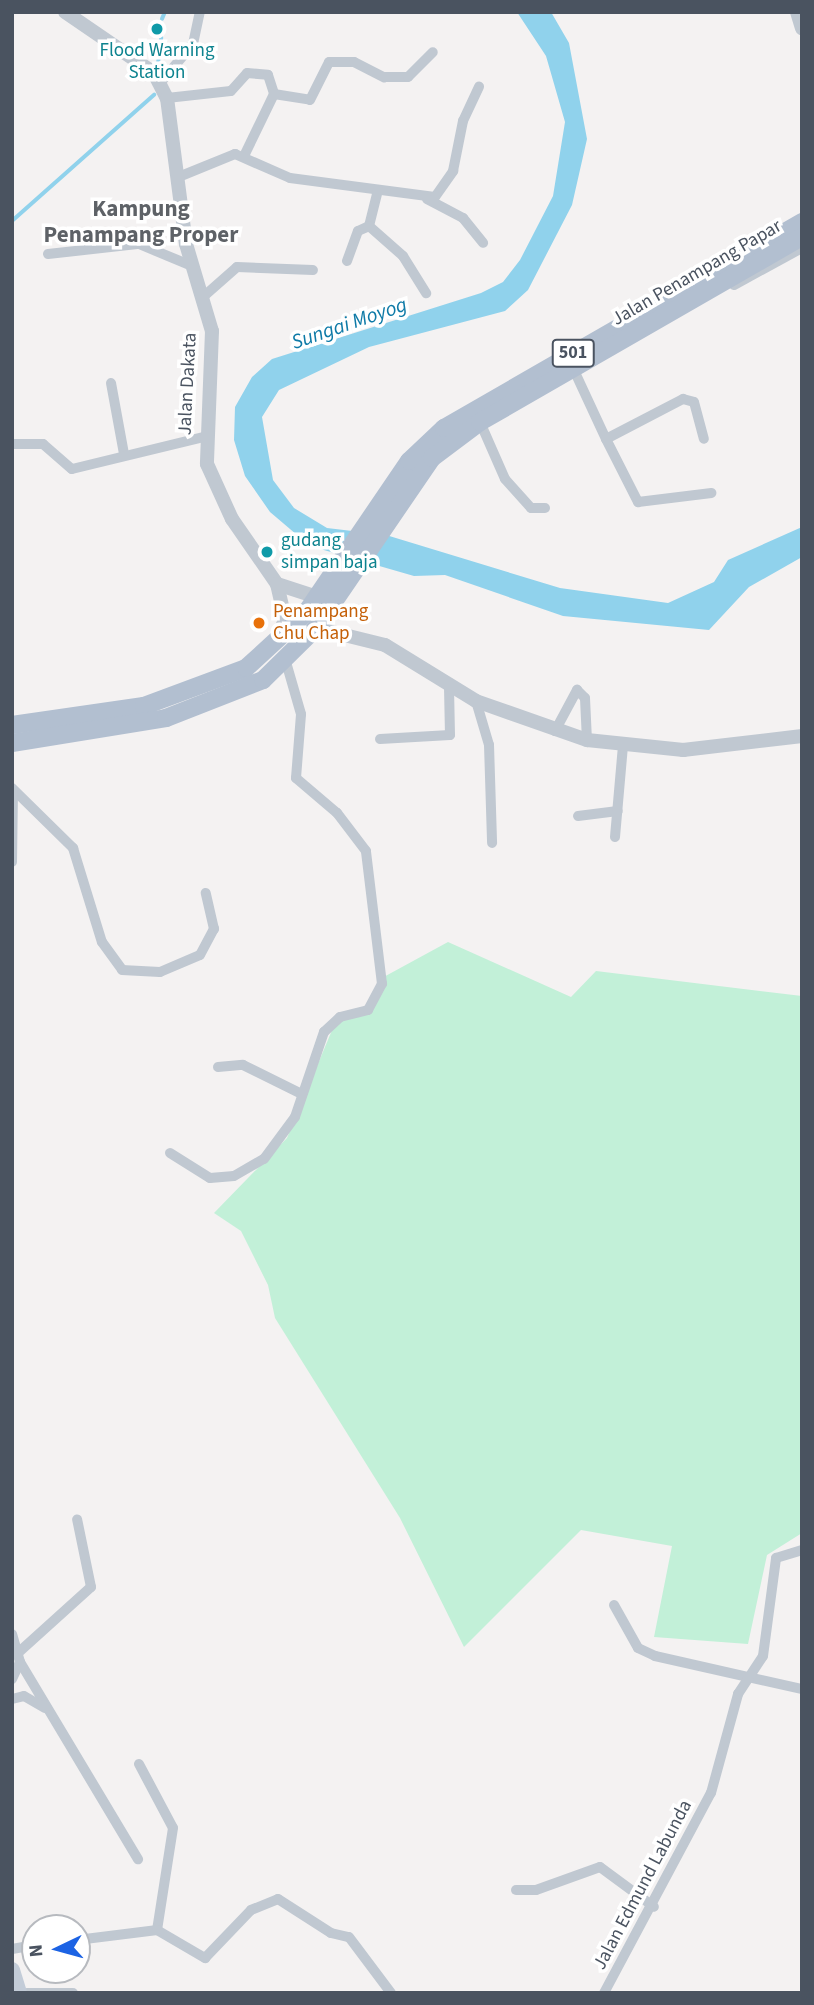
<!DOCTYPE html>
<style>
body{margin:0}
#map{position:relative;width:814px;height:2005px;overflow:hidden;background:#f4f2f2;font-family:"Source Sans 3",sans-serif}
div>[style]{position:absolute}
.green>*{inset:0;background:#c2f0d8}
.water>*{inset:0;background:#90d2ec}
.stream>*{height:3.5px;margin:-1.75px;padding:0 1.75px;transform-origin:1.75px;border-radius:1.75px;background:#90d2ec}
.minor>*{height:10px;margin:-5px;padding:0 5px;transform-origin:5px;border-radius:5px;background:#c0c8d1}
.tertiary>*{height:14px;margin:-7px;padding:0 7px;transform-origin:7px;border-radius:7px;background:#c0c8d1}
.secondary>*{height:16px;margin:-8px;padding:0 8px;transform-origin:8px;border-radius:8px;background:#c3ccd8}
.primary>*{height:18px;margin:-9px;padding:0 9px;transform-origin:9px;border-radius:9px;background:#b2bfd0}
.dots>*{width:19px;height:19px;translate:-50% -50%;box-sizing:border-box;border:4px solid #fff;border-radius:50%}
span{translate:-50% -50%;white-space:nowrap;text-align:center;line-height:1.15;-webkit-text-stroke:7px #fff;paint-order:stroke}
.shield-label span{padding:2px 5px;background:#fff;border:2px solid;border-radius:5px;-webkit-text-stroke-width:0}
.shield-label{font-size:18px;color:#4a5360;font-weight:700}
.culture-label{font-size:19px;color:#0d838f}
.left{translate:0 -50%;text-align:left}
.street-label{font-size:19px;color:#4a5360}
.food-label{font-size:19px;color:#c56008}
.water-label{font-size:21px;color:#0e7aa7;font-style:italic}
.quarter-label{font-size:23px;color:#5e6267;font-weight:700}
.frame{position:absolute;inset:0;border:14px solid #4a5360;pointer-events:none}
.north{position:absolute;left:21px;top:1914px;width:70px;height:70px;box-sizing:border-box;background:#fff;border:2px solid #b7babf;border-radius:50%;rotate:265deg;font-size:19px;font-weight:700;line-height:28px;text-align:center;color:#4a5360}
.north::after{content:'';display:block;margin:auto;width:24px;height:32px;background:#1c63e4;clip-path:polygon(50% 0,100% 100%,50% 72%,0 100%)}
</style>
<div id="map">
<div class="green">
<div style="clip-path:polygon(448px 942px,571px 997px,596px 971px,802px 996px,802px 1533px,767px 1555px,748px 1644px,654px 1637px,672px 1546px,581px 1530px,464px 1647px,400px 1518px,275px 1318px,268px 1285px,241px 1231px,214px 1213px,287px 1138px,335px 1023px,372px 1002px,380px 979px)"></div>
</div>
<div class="water">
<div style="clip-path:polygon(517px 12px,551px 12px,569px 43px,587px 139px,572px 205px,528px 290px,505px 311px,369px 347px,279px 390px,262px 417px,273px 480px,294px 508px,327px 528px,386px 535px,560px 588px,668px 603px,714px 582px,728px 560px,802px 527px,802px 557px,749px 587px,709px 630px,563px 616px,445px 575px,414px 576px,310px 546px,270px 512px,245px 476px,234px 440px,235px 407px,252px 377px,272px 359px,481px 293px,503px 282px,520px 260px,553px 196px,565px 122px,546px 56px)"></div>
</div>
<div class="stream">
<div style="left:162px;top:19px;width:8px;rotate:-67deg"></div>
<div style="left:158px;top:64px;width:26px;rotate:-83deg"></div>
<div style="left:12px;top:221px;width:190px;rotate:-41.6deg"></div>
</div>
<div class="minor">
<div style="left:161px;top:82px;width:50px;rotate:-49.9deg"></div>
<div style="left:193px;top:44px;width:33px;rotate:-78deg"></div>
<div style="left:274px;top:94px;width:36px;rotate:9deg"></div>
<div style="left:310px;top:100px;width:42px;rotate:-63.4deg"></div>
<div style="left:329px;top:62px;width:25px"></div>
<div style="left:354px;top:62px;width:34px;rotate:27deg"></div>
<div style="left:384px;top:77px;width:24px"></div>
<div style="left:408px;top:77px;width:35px;rotate:-45deg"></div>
<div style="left:167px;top:98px;width:64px;rotate:-6.2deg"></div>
<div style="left:231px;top:91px;width:24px;rotate:-48deg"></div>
<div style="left:247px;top:73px;width:21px;rotate:5deg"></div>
<div style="left:268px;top:75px;width:20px;rotate:72deg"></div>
<div style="left:274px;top:94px;width:69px;rotate:115.8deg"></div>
<div style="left:176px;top:178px;width:64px;rotate:-22.1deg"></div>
<div style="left:235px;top:154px;width:60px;rotate:23.6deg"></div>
<div style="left:290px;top:178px;width:146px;rotate:7.5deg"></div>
<div style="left:435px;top:197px;width:32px;rotate:-55deg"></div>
<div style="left:453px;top:171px;width:51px;rotate:-78.7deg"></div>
<div style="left:463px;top:121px;width:38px;rotate:-65deg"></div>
<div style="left:378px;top:190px;width:37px;rotate:104deg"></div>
<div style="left:369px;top:226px;width:45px;rotate:41.4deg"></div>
<div style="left:403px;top:256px;width:44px;rotate:58.1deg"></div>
<div style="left:427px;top:199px;width:41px;rotate:27.8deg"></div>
<div style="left:463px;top:218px;width:32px;rotate:51deg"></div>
<div style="left:48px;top:254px;width:92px;rotate:-6.3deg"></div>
<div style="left:139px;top:244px;width:57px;rotate:22.5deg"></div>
<div style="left:347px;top:261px;width:32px;rotate:-70deg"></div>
<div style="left:358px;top:231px;width:12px;rotate:-24deg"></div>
<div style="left:734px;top:285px;width:77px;rotate:-28.6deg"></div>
<div style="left:203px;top:297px;width:45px;rotate:-41.4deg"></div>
<div style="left:237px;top:267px;width:76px;rotate:2.3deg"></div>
<div style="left:573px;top:368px;width:78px;rotate:65.1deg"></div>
<div style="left:606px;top:439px;width:87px;rotate:-27.5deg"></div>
<div style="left:683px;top:399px;width:11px;rotate:15deg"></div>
<div style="left:694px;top:402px;width:38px;rotate:75deg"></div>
<div style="left:111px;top:383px;width:72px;rotate:79.6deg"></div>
<div style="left:480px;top:422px;width:62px;rotate:66.3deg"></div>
<div style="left:505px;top:479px;width:39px;rotate:48deg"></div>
<div style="left:531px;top:508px;width:14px"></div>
<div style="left:606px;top:439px;width:71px;rotate:63.1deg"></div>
<div style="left:638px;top:502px;width:74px;rotate:-7deg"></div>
<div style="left:12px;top:444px;width:31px"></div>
<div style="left:43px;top:444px;width:38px;rotate:41deg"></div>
<div style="left:72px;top:469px;width:135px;rotate:-13.7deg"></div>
<div style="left:476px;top:701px;width:46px;rotate:73.5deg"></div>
<div style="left:489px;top:745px;width:98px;rotate:88.2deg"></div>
<div style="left:555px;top:731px;width:47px;rotate:-61.8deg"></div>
<div style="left:577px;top:690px;width:11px;rotate:45deg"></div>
<div style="left:585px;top:698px;width:42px;rotate:87.3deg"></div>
<div style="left:380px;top:739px;width:70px;rotate:-3.3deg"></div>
<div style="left:450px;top:735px;width:48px;rotate:-91.2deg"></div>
<div style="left:12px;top:788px;width:86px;rotate:44.5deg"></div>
<div style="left:73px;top:848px;width:98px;rotate:72.9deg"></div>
<div style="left:102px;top:942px;width:34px;rotate:54deg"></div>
<div style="left:122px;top:970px;width:38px;rotate:3deg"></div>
<div style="left:160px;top:972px;width:43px;rotate:-23deg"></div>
<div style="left:200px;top:955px;width:30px;rotate:-62deg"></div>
<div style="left:214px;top:929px;width:37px;rotate:-103deg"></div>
<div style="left:578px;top:816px;width:40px;rotate:-7.1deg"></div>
<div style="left:615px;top:837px;width:91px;rotate:-85deg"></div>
<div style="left:12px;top:862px;width:69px;rotate:-89.2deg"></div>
<div style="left:218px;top:1067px;width:25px;rotate:-5deg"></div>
<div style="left:243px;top:1065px;width:66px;rotate:26.2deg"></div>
<div style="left:170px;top:1153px;width:47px;rotate:32deg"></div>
<div style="left:210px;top:1178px;width:24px;rotate:-5deg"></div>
<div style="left:234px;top:1176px;width:34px;rotate:-30deg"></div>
<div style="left:264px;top:1159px;width:52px;rotate:-53.6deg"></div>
<div style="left:295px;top:1117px;width:90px;rotate:-71.2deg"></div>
<div style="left:324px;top:1032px;width:22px;rotate:-43deg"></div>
<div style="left:340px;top:1017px;width:29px;rotate:-14deg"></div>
<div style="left:368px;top:1010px;width:30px;rotate:-62deg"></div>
<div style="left:382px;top:984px;width:134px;rotate:-96.9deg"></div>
<div style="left:366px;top:851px;width:48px;rotate:-127.3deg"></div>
<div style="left:337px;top:813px;width:54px;rotate:-139.5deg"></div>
<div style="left:296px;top:778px;width:64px;rotate:-85.5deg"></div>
<div style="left:301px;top:714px;width:54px;rotate:-106.1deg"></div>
<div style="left:614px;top:1605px;width:49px;rotate:60.8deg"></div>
<div style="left:638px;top:1648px;width:19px;rotate:25deg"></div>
<div style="left:655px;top:1656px;width:151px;rotate:12.7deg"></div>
<div style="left:12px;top:1634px;width:29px;rotate:74deg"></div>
<div style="left:20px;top:1662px;width:19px;rotate:115deg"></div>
<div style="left:19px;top:1652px;width:97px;rotate:-42.1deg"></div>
<div style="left:91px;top:1587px;width:69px;rotate:-101.6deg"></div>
<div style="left:20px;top:1662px;width:230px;rotate:59.1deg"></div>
<div style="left:12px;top:1699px;width:12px;rotate:-14deg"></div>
<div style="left:24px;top:1696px;width:24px;rotate:30deg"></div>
<div style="left:139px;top:1764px;width:72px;rotate:62deg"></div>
<div style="left:173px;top:1828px;width:103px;rotate:98.9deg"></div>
<div style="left:516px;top:1890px;width:20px"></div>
<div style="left:536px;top:1890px;width:68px;rotate:-19.8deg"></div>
<div style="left:600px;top:1867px;width:67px;rotate:36.5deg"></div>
<div style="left:77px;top:1940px;width:81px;rotate:-7.1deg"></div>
<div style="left:157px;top:1930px;width:56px;rotate:30.3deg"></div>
<div style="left:205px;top:1958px;width:66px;rotate:-46.2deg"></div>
<div style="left:251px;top:1910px;width:29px;rotate:-22deg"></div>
<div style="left:278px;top:1899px;width:63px;rotate:32.7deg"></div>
<div style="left:331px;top:1933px;width:18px;rotate:13deg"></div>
<div style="left:349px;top:1937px;width:70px;rotate:53.1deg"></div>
<div style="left:12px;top:1949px;width:23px;rotate:-10deg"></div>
<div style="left:27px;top:1993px;width:46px"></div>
<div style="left:604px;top:1993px;width:227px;rotate:-61.9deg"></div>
<div style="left:711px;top:1793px;width:103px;rotate:-74.7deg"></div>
<div style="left:738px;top:1694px;width:45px;rotate:-56.7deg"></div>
<div style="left:763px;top:1656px;width:99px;rotate:-82.4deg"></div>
<div style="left:776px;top:1558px;width:27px;rotate:-17deg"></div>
</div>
<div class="tertiary">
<div style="left:65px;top:12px;width:108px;rotate:34.4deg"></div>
<div style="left:154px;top:73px;width:28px;rotate:63deg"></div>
<div style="left:167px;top:98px;width:147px;rotate:82.6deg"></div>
<div style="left:186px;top:244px;width:91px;rotate:73.4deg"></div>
<div style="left:212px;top:331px;width:133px;rotate:92.2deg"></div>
<div style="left:207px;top:464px;width:60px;rotate:65.6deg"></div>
<div style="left:232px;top:519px;width:79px;rotate:55.3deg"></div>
<div style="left:277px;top:584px;width:37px;rotate:77deg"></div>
<div style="left:285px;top:620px;width:21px;rotate:113deg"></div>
<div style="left:797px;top:12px;width:17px;rotate:73deg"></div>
<div style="left:277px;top:584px;width:42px;rotate:18deg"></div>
<div style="left:316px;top:628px;width:71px;rotate:13.8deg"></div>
<div style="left:385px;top:645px;width:107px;rotate:31.6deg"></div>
<div style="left:476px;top:701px;width:118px;rotate:19.4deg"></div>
<div style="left:587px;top:740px;width:97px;rotate:5.9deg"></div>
<div style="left:683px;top:750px;width:120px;rotate:-6.7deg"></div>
</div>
<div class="secondary">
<div style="left:12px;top:1970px;width:24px;rotate:73deg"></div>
</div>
<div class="primary">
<div style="left:12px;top:725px;width:133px;rotate:-8.2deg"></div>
<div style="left:144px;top:706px;width:109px;rotate:-20.4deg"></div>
<div style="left:246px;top:668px;width:80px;rotate:-42.5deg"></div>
<div style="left:305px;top:614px;width:185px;rotate:-55.8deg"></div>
<div style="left:409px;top:461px;width:48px;rotate:-43.3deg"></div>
<div style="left:444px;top:428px;width:413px;rotate:-29.9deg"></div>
<div style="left:12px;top:743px;width:156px;rotate:-9.2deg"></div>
<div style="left:166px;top:718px;width:104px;rotate:-21.4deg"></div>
<div style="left:263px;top:680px;width:74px;rotate:-44.5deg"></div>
<div style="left:316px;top:628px;width:206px;rotate:-55.7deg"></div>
<div style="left:432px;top:458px;width:60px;rotate:-36.9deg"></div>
<div style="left:480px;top:422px;width:371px;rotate:-29.9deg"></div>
</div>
<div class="dots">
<div style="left:157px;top:29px;background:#0f9aa8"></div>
<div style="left:267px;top:552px;background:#0f9aa8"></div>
<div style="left:259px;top:623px;background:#e8710a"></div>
</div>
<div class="shield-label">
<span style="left:573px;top:353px">501</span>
</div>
<div class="culture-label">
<span style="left:157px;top:62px">Flood Warning<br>Station</span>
<span class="left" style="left:281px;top:552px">gudang<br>simpan baja</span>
</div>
<div class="street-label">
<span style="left:697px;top:273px;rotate:-30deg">Jalan Penampang Papar</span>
<span style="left:188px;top:384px;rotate:-87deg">Jalan Dakata</span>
<span style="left:643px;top:1885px;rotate:-62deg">Jalan Edmund Labunda</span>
</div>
<div class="food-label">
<span class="left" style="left:273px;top:623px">Penampang<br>Chu Chap</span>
</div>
<div class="water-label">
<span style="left:349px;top:323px;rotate:-19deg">Sungai Moyog</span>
</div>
<div class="quarter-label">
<span style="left:141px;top:222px">Kampung<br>Penampang Proper</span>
</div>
<div class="frame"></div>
<div class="north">N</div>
</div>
